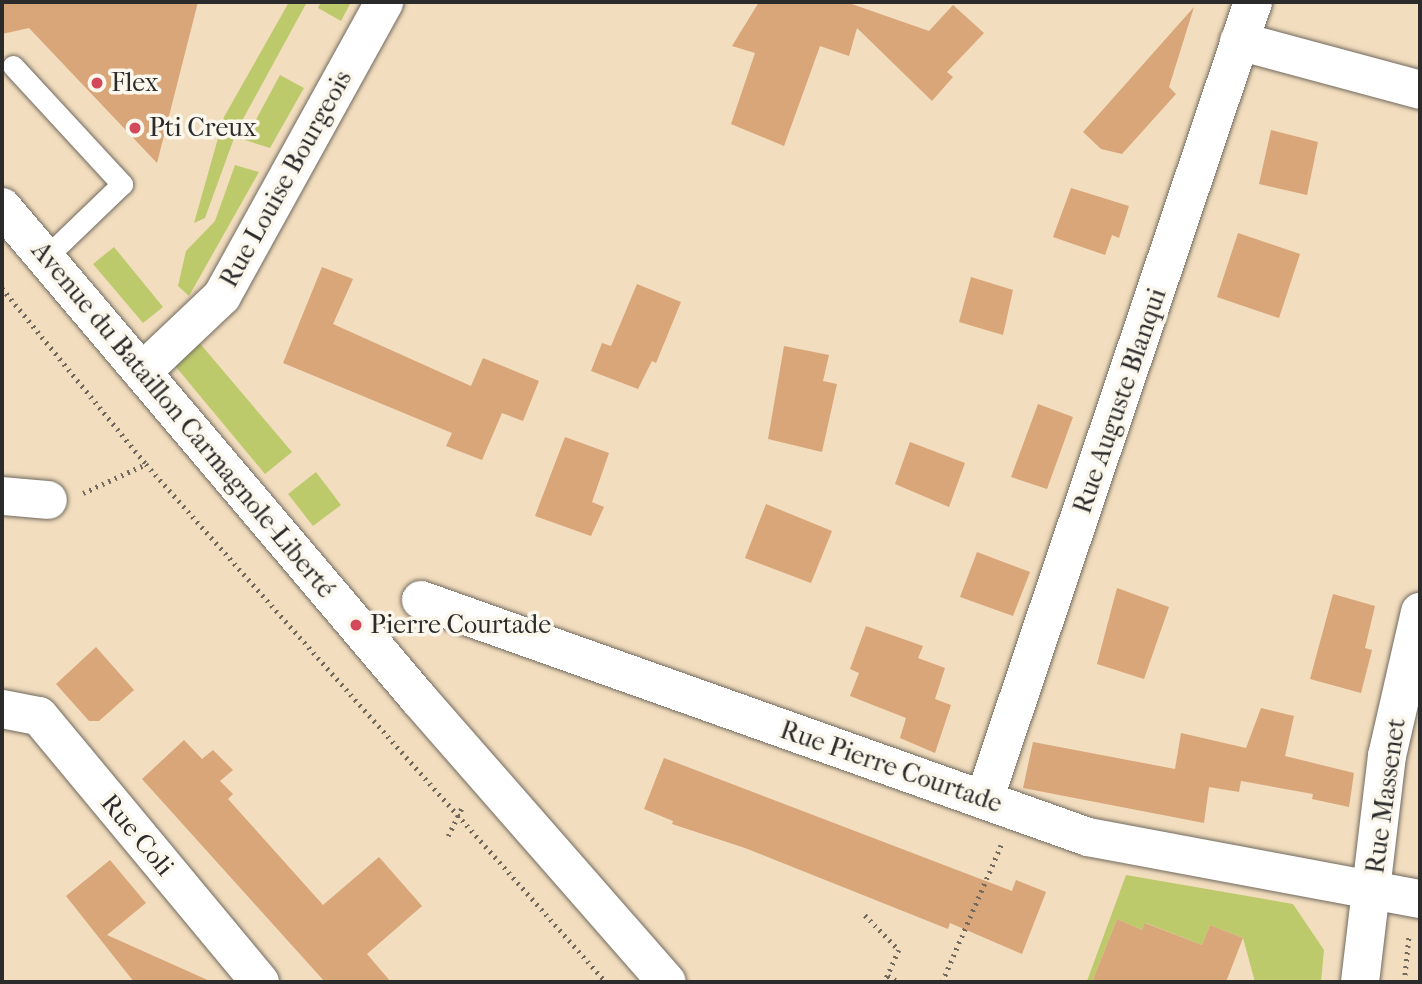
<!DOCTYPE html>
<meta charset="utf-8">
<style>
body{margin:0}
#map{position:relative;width:1422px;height:984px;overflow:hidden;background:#f2ddbe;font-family:"IM FELL French Canon",serif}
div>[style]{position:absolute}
.green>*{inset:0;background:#bdca6c}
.building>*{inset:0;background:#d8a679}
.path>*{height:4.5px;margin-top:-2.25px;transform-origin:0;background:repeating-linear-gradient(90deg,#71695e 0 2px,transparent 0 7px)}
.roads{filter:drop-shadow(0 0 2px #71695e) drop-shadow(0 0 2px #71695e)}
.service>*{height:21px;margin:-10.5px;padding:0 10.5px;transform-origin:10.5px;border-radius:10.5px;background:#fff}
.minor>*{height:38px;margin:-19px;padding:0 19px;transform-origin:19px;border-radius:19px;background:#fff}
.secondary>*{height:38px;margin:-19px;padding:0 19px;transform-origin:19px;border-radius:19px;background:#fff}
.dots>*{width:19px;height:19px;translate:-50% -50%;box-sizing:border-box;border:4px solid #fbf7ec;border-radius:50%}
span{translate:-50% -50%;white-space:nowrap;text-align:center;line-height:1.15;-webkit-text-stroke:7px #fbf7ec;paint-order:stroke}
.poi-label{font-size:26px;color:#2b2b2b}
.left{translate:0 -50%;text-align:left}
.street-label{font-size:26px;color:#2b2b2b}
.frame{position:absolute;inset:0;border:4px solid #2b2b2b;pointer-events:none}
</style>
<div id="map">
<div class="green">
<div style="clip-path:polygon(289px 2px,307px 2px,237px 130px,205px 218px,194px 223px,224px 117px)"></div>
<div style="clip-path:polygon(321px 2px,351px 2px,341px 21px,318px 8px)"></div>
<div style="clip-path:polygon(280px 75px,304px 88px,270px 148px,245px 140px)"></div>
<div style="clip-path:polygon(235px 165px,259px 172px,189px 296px,178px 286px,186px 251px,215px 221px)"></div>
<div style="clip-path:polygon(114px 247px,163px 307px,143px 323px,93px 264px)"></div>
<div style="clip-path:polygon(197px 340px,292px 452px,265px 474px,171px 361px)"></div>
<div style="clip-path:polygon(316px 472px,341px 505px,313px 526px,288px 494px)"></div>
<div style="clip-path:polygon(1126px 875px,1293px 904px,1324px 950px,1321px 982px,1255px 982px,1243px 938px,1210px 925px,1202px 945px,1146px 923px,1142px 930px,1117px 919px,1092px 982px,1087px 981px)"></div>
</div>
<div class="building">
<div style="clip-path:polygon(2px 2px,198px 2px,157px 163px,29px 28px,2px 34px)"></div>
<div style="clip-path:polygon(759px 2px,846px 2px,929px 31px,953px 5px,984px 33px,947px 72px,953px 77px,932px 101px,857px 28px,849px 56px,820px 46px,784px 146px,731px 124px,755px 53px,732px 46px)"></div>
<div style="clip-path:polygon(1194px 7px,1169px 87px,1176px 94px,1122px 154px,1101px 149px,1083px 132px)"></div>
<div style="clip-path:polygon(1271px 130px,1318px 142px,1307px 195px,1259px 184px)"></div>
<div style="clip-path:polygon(1071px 188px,1129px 206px,1119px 238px,1112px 235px,1105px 255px,1053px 237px)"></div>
<div style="clip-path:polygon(1238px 233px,1300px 254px,1279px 318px,1217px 297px)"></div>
<div style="clip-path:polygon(322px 267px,353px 279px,333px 324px,471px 386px,483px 358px,539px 381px,523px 421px,502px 413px,482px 460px,446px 446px,452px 433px,283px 363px)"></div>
<div style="clip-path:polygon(971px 277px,1013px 290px,1003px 335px,959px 322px)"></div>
<div style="clip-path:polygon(637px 284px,681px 302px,656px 363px,652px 361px,638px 389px,591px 371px,602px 343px,611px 346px)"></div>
<div style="clip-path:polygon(784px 346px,829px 355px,823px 381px,837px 384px,822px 452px,768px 439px)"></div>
<div style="clip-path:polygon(1038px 404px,1073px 417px,1047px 489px,1011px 477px)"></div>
<div style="clip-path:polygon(565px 437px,609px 453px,592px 502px,604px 507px,591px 536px,535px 516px)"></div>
<div style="clip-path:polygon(910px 442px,965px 463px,949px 507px,895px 484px)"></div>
<div style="clip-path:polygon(766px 504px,832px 531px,811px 583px,745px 558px)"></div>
<div style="clip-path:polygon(977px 552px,1030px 572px,1013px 616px,960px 597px)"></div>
<div style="clip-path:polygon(1117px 588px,1169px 607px,1144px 679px,1097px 664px)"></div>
<div style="clip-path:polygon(1333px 594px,1375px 606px,1365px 648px,1372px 650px,1361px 693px,1310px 679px)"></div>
<div style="clip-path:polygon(866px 626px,923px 646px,918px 658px,945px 668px,935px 699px,951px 705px,935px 753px,900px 738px,906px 718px,850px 696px,859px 673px,850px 669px)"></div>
<div style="clip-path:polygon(96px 647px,134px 690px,99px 721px,89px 721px,56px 684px)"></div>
<div style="clip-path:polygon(1261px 708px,1294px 716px,1285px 756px,1354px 773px,1349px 807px,1312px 799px,1313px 794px,1241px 781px,1239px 792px,1209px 787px,1204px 823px,1023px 788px,1033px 742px,1175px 769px,1181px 733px,1246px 748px)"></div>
<div style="clip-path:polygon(184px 740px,202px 759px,213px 750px,233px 770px,220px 781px,233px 794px,228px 799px,323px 905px,379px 857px,422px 906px,367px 954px,391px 982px,325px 982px,142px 779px)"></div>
<div style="clip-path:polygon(664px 758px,1012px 891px,1016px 880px,1046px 892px,1022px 954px,950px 923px,948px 929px,745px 848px,672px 824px,673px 821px,644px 809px)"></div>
<div style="clip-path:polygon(110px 860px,146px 903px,107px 935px,212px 982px,134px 982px,66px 896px)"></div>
<div style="clip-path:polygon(1117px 919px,1142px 930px,1145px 923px,1202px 945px,1210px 925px,1243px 938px,1226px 982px,1092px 982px)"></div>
</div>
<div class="path">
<div style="left:2px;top:288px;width:227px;rotate:50.7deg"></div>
<div style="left:146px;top:464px;width:693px;rotate:48.39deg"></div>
<div style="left:83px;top:493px;width:69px;rotate:-24.7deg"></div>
<div style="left:448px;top:836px;width:34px;rotate:-64deg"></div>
<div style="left:865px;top:915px;width:49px;rotate:45.8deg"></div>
<div style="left:899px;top:950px;width:35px;rotate:114deg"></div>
<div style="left:888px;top:976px;width:13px;rotate:29deg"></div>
<div style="left:942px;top:982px;width:149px;rotate:-66.7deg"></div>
<div style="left:1404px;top:982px;width:48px;rotate:-84.1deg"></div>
</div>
<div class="roads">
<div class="service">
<div style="left:13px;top:66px;width:161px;rotate:47.3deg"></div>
<div style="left:122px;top:184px;width:107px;rotate:136.1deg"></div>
</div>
<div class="minor">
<div style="left:1239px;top:41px;width:188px;rotate:15.1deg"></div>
<div style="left:142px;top:372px;width:110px;rotate:-43.5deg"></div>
<div style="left:222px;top:296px;width:336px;rotate:-61.1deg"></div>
<div style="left:2px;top:496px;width:46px;rotate:5deg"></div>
<div style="left:421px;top:600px;width:708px;rotate:19.56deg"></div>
<div style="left:1088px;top:837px;width:338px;rotate:10.6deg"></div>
<div style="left:2px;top:709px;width:38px;rotate:11deg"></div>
<div style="left:39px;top:716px;width:346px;rotate:50.3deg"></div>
<div style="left:984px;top:800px;width:842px;rotate:-71.37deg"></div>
<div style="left:1360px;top:982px;width:228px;rotate:-83.2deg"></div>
<div style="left:1387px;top:756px;width:148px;rotate:-77.1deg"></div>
</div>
<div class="secondary">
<div style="left:2px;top:207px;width:645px;rotate:49.72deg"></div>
<div style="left:419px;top:699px;width:376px;rotate:48.8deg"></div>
</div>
</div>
<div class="dots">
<div style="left:97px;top:83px;background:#d1495b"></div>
<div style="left:135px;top:128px;background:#d1495b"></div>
<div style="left:356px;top:625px;background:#d1495b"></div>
</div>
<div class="poi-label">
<span class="left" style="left:111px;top:83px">Flex</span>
<span class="left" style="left:149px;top:128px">Pti Creux</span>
<span class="left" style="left:370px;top:625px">Pierre Courtade</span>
</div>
<div class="street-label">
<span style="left:286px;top:179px;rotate:-61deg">Rue Louise Bourgeois</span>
<span style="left:1120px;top:401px;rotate:-71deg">Rue Auguste Blanqui</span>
<span style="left:183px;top:420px;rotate:50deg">Avenue du Bataillon Carmagnole-Liberté</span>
<span style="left:891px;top:767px;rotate:19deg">Rue Pierre Courtade</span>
<span style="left:1386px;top:796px;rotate:-82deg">Rue Massenet</span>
<span style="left:137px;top:835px;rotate:50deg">Rue Coli</span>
</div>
<div class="frame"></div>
</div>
